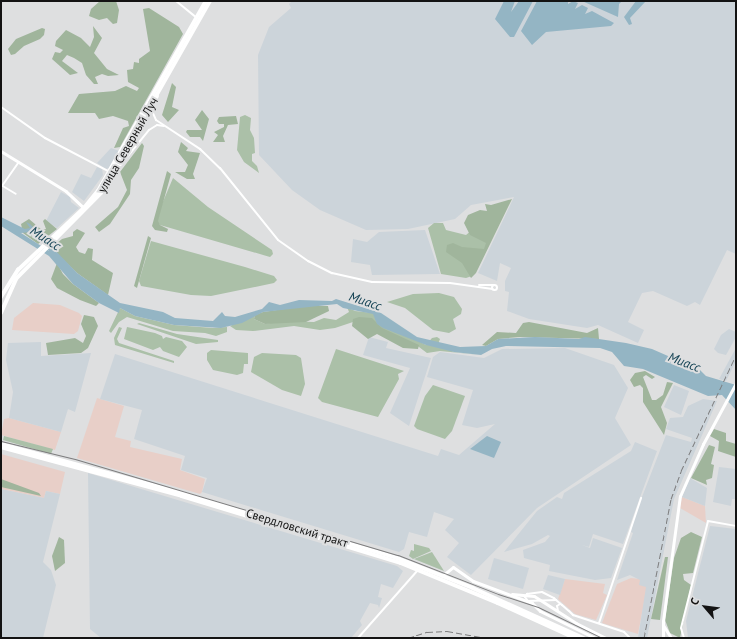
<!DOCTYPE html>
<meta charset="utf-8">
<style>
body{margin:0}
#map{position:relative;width:737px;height:639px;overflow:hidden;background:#dedfe0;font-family:"PT Sans",sans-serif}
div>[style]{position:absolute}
.commercial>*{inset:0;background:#e8cfc8}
.built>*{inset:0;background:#ccd4da}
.green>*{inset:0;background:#abc0a8}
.forest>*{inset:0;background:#a0b59c}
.water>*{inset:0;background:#94b5c4}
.minor>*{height:2px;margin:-1px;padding:0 1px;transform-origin:1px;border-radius:1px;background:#fff}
.minor>.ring{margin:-1px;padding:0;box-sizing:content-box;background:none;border:2px solid #fff;border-radius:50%}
.tertiary>*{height:2.5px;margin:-1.25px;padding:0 1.25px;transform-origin:1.25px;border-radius:1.25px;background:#fff}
.secondary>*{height:3px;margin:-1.5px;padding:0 1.5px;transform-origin:1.5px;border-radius:1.5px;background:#fff}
.primary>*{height:3.5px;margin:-1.75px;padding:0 1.75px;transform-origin:1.75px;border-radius:1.75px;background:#fff}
.tram>*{height:1px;margin:-0.5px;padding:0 0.5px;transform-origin:0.5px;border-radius:0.5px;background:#7d7d7e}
.rail>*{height:1px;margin-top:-0.5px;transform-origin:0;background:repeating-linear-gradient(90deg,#7d7d7e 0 6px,transparent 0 9px)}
span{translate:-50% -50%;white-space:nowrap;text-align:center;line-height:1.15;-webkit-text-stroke:4px #dedfe0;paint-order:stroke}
.street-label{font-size:12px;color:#131313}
.water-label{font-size:13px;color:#0d3d4f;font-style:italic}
.frame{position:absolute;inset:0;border:2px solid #131313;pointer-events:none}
.north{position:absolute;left:685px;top:587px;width:40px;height:40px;-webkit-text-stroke:3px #dedfe0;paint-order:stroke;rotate:298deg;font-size:11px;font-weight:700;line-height:16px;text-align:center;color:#131313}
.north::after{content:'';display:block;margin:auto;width:14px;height:18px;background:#131313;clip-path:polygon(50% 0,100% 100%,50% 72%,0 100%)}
</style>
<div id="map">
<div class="commercial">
<div style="clip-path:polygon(33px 303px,60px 305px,79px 313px,82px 316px,78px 331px,74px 334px,12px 330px,14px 318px)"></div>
<div style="clip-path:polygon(97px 398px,124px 406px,115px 437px,131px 441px,130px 447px,182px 459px,180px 470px,205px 479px,202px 492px,200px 494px,77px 458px)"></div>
<div style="clip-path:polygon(9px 418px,61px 432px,55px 450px,1px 435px,4px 419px)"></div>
<div style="clip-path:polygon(1px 454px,65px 472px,60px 494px,46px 491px,44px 498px,1px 489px)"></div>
<div style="clip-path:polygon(682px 497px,705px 506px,706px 523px,680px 508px)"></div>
<div style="clip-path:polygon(631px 578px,640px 579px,647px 587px,638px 634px,602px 623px,617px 584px)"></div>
<div style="clip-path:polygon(565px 579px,605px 584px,603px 593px,607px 595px,596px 620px,575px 614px,558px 599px)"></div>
</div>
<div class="built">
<div style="clip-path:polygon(292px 1px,736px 1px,736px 254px,727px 250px,700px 305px,695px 302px,687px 306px,653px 291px,642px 293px,628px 322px,644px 330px,638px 343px,598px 325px,587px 328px,529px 319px,507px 311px,509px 292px,505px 291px,505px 281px,511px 268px,500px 263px,497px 281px,478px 273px,514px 197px,471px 205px,455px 219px,408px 229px,366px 230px,320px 210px,292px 190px,259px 155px,258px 55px,269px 27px,291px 8px,289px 4px)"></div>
<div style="clip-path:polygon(111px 148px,119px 151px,109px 168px,106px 169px,97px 163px)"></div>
<div style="clip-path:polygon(97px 167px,102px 169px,103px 175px,84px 201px,72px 192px,81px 174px,91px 178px)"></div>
<div style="clip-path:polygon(61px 192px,70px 197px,71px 202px,79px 208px,57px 228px,46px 221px)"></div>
<div style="clip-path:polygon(425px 230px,440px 274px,372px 275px,370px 265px,351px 262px,353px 239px,367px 242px,379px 232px)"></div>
<div style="clip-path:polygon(729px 329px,736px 332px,736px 337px,726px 355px,718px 353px,714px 349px,721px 335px)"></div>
<div style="clip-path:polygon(369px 337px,388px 342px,386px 348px,431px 358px,409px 426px,390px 413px,410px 368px,363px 355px)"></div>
<div style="clip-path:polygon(41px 342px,41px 356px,91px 353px,75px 412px,68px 409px,61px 432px,9px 418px,13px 392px,6px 360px,8px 343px)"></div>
<div style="clip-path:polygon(565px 348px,614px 365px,628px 388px,615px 418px,631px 445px,537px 508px,471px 575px,447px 557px,459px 543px,445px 530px,454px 519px,434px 512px,427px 537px,409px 532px,404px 549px,399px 552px,202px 492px,207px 478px,181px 470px,185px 456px,134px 439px,142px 410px,100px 399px,115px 354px,438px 456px,441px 449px,459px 455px,495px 424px,477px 428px,462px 425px,473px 390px,427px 377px,433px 357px,440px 352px,484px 358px,502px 349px)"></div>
<div style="clip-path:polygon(736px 348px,736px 361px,726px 381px,719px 379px)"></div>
<div style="clip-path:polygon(674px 385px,689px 391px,681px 415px,664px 407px)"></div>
<div style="clip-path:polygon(703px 399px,717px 401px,674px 499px,647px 638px,638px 638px,646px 587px,639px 585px,640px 580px,630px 575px,617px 580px,633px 533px,631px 532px,635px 515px,666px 435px,691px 442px,692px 438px,666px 429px,670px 418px,683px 417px,688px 406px)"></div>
<div style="clip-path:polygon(635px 442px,657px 451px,623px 544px,593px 534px,589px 547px,582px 545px,590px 548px,593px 538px,622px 548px,611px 578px,595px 580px,549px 571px,550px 565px,524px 558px,523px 550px,545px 542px,550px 536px,548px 535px,532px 544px,504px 552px,537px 511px,557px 497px,562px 499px,564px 493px,631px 451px)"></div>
<div style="clip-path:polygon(719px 467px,736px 469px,736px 499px,732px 499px,731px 506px,713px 502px)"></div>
<div style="clip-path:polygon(88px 473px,397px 566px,403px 571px,393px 588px,381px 584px,378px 597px,382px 598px,379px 608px,378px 605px,370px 603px,360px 621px,362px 625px,351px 638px,101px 638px,90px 629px)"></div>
<div style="clip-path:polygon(690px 478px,707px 488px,705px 506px,682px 497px)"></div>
<div style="clip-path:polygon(1px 489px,44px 498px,46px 491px,60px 494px,43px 562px,51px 570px,56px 585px,43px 638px,1px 638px)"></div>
<div style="clip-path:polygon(710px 526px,736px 529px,736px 638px,688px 638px,686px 621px)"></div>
<div style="clip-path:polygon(494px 558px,529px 568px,523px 589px,488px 579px)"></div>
<div style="clip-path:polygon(548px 575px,565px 579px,560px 595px,543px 589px)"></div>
</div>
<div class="green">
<div style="clip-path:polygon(245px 115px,251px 118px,250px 130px,254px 138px,255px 153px,252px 154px,252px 161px,257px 166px,259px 173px,244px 162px,237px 150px,240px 117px)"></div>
<div style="clip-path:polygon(173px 178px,208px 207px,272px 250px,273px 254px,270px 257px,160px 225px,157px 222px,162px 204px)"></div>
<div style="clip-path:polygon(434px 223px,443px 223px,446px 230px,466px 235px,473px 229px,498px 224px,472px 276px,466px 278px,441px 274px,428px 228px)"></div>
<div style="clip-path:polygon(151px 241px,245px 267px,274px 276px,277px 280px,274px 283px,211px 296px,191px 295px,141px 286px,139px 281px)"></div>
<div style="clip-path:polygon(439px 293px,454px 297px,462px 309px,461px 314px,453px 319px,456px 329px,449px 333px,433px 330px,405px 308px,387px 302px,413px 294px)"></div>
<div style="clip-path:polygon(347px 307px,355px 311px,373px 313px,377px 320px,426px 345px,432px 338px,437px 337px,440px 339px,438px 344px,454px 352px,481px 355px,440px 351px,427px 353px,415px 344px,356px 321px,335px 328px,320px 330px,294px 326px,253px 331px,236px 330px,230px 326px,255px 315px,254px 319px,265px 324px,282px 321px,314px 322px,324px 318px,336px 320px,349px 312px)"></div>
<div style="clip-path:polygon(120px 308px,135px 316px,174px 325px,213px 328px,227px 327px,227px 332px,216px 336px,205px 333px,173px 331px,127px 317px,119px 322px,111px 333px,109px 331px)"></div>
<div style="clip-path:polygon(139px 323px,177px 334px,218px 340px,218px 342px,196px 344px,137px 324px)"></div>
<div style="clip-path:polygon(119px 327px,122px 328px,117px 339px,119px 343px,174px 361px,174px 363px,115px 345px,114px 338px)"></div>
<div style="clip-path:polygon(127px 327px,155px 333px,162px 336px,163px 339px,166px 337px,182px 341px,187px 347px,179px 357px,163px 351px,160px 347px,153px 350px,124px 339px)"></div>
<div style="clip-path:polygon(336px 349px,404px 371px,398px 374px,399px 379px,378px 417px,322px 402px,318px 398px)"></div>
<div style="clip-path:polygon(211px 350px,248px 353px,248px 364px,244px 364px,243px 373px,237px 375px,213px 370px,207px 360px,207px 353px)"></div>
<div style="clip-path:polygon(262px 353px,296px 355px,301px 358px,305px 384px,301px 396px,282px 390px,251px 372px,254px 357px)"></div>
<div style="clip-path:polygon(433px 385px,465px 396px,452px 431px,445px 439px,417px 429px,414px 426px,425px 396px)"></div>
<div style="clip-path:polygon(4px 436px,53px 449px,51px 454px,3px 440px)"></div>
<div style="clip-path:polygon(414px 544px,429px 548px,431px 551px,413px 559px,409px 556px,411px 550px,414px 551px)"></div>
<div style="clip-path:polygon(432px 552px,444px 571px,414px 559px)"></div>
</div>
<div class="forest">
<div style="clip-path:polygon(100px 1px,116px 1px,119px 10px,117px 23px,113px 24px,107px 18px,99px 20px,89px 16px,91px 9px)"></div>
<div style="clip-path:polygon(149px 8px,179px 27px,183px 34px,120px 147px,114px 148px,123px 128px,129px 126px,128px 121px,113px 116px,99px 119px,95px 113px,68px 113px,79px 94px,115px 91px,126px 86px,137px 91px,139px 88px,128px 82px,127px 70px,133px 69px,134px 62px,139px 63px,139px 59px,150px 51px,143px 9px)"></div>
<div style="clip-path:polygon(93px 26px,102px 38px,94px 53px,107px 69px,119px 75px,108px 76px,102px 74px,95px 77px,98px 84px,94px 84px,86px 75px,82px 63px,74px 58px,67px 55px,62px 61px,78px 73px,70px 75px,52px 59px,55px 52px,60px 53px,63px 50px,55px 46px,56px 41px,66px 30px,81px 38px,90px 47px,94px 37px)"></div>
<div style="clip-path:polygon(42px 28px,45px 29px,44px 35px,40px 39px,24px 46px,15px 54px,11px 55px,8px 49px,16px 39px)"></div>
<div style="clip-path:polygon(172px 83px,176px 87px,172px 107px,179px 110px,168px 122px,162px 115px)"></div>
<div style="clip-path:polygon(202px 110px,209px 119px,203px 141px,200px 137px,190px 137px,186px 132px,187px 130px,202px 130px,195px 120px)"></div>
<div style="clip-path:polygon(236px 116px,238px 124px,228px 125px,223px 136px,225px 142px,213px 142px,218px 135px,214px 132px,224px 127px,224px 124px,219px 124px,217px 121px,219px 117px)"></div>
<div style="clip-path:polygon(181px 142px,188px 148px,186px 151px,200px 153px,193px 174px,195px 179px,187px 179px,175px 172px,185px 172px,188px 165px,178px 152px)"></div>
<div style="clip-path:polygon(142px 143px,144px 146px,139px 168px,131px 180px,130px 194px,110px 224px,99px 232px,95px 227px,118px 207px,127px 190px,120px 172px)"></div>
<div style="clip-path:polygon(167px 171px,171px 174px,158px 221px,160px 225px,168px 229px,167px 232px,155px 230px,152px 226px)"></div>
<div style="clip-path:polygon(512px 199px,476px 273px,471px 278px,462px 263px,446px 252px,447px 245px,453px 243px,462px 247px,484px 249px,486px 243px,470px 235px,464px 223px,468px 215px,480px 210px,487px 211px,485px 204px,491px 205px)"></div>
<div style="clip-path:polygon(29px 219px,42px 230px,46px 229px,43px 221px,45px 219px,57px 229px,38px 244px,23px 233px,21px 224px)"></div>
<div style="clip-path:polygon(77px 229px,85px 233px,76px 247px,79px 252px,85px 254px,88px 248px,93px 249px,92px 260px,113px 273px,108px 295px,77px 273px,51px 248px,62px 239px,73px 236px,73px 232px)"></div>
<div style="clip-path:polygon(148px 236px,151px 238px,137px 288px,134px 286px)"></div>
<div style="clip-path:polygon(57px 263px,63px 274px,73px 284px,99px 303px,96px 306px,80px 300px,57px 288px,51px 279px)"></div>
<div style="clip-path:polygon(305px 306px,328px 306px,329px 311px,306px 322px,265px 324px,254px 319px,255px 315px,263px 312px)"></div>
<div style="clip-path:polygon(84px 315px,94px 317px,98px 326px,88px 348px,81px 353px,48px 355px,46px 343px,75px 338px,83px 343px,86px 336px,81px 324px)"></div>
<div style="clip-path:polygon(359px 317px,372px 318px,382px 328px,419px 345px,418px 349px,403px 348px,377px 334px,368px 339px,352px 326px,353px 319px)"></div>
<div style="clip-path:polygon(529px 322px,587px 333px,598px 328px,599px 339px,520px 337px,498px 339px,486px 346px,482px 345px,497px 332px,516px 333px,523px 323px)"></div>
<div style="clip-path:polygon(645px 371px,655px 377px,652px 379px,646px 375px,643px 377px,652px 400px,656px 400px,663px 395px,667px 382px,673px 383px,661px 407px,667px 423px,664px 435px,643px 402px,643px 388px,640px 385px,634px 387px,630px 380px,635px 373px)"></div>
<div style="clip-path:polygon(714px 429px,726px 433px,726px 441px,736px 444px,736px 457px,718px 451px,719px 441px,710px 436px)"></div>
<div style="clip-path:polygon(709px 445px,715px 447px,711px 464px,714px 465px,712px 478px,706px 480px,707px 485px,691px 478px)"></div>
<div style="clip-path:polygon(1px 479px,39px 493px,41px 496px,1px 487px)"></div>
<div style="clip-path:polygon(691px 532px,702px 537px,693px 573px,683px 574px,684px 580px,691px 585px,680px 638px,670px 633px,665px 620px,674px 558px,681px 538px)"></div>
<div style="clip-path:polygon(59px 537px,64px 540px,65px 563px,55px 571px,52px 556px)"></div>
<div style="clip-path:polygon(665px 557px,668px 557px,660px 620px,651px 619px)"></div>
</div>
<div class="water">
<div style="clip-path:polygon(504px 1px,515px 1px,511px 12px,519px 1px,533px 1px,514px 37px,510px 37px,495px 19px)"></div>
<div style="clip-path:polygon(537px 1px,568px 1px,568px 4px,573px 1px,578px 3px,575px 9px,582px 5px,588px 8px,585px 14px,592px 11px,614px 23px,611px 26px,546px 32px,532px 45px,521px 31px)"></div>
<div style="clip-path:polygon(582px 1px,622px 1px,619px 4px,618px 17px)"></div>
<div style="clip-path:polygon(636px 1px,646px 1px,630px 18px,632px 24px,629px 25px,624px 17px)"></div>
<div style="clip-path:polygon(evenodd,1px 217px,25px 229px,30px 228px,26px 222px,30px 224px,77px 273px,120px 303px,163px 312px,175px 318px,213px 321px,222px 312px,225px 316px,235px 317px,262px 309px,269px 302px,280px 305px,299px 300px,332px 301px,336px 299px,381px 313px,417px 337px,460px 347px,486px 346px,498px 339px,535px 337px,579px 339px,585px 337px,626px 343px,652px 349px,700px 370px,706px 376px,736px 385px,736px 410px,722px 395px,708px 396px,643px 369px,624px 366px,612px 352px,600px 348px,506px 346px,492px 349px,481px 355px,454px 352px,426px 345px,383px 328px,377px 324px,373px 314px,343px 308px,337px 304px,263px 312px,242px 323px,221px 328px,174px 325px,135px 316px,120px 308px,119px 313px,99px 303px,73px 284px,49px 256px,1px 226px,1px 217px,32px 232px,38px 236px,49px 251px,21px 233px,32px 232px)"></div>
<div style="clip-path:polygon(487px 436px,501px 442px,494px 458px,470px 449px)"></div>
</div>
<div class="minor">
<div style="left:176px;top:1px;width:26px;rotate:39deg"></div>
<div style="left:158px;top:96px;width:16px;rotate:112deg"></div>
<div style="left:152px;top:111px;width:10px;rotate:66deg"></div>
<div style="left:156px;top:120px;width:53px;rotate:33.4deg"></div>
<div style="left:200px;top:149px;width:28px;rotate:44deg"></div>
<div style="left:220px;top:168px;width:92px;rotate:51.1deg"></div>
<div style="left:278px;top:240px;width:37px;rotate:35deg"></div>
<div style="left:308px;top:261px;width:27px;rotate:27deg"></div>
<div style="left:332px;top:273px;width:41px;rotate:12.7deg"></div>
<div style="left:372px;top:282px;width:78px;rotate:0.7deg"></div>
<div style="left:450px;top:283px;width:43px;rotate:7.9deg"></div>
<div style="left:1px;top:107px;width:54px;rotate:35.2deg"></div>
<div style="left:45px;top:138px;width:73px;rotate:27.6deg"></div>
<div style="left:114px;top:173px;width:55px;rotate:-50.9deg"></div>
<div style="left:149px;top:130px;width:9px;rotate:-32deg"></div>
<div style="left:157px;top:125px;width:7px;rotate:8deg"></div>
<div style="left:1px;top:185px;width:17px;rotate:31deg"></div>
<div style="left:2px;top:186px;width:29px;rotate:-55deg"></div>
<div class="ring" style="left:491.5px;top:284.5px;width:3px;height:3px"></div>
<div style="left:479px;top:285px;width:15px"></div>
<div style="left:556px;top:600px;width:28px;rotate:178deg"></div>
<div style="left:528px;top:601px;width:5px;rotate:-127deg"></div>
<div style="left:525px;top:597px;width:4px;rotate:-56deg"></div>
<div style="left:527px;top:594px;width:15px;rotate:-8deg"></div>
<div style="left:542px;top:592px;width:13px;rotate:27deg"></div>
<div style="left:554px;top:598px;width:3px;rotate:45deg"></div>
<div style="left:556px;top:600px;width:8px;rotate:40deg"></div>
<div style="left:562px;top:605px;width:9px;rotate:41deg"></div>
<div style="left:569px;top:611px;width:6px;rotate:45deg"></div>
<div style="left:573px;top:615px;width:54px;rotate:18.4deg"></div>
<div style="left:624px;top:632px;width:8px;rotate:45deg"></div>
<div style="left:558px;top:611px;width:5px;rotate:-101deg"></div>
<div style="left:557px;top:606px;width:4px;rotate:-34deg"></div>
<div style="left:599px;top:623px;width:132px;rotate:-71.4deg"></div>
<div style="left:358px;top:638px;width:91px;rotate:-48.6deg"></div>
<div style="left:684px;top:638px;width:10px;rotate:-107deg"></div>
<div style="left:681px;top:628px;width:110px;rotate:-75.8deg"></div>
<div style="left:708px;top:521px;width:28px;rotate:10deg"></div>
</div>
<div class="tertiary">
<div style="left:1px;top:151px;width:76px;rotate:31.6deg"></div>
<div style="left:66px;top:191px;width:25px;rotate:43deg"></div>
</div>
<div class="secondary">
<div style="left:442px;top:576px;width:14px;rotate:-39deg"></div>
<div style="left:453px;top:567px;width:24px;rotate:35deg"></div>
<div style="left:473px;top:581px;width:63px;rotate:20.4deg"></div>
<div style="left:532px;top:603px;width:11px;rotate:45deg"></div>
<div style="left:540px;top:611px;width:61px;rotate:26.1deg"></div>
<div style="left:512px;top:594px;width:22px;rotate:5deg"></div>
<div style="left:534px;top:596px;width:50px;rotate:32.7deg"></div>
<div style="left:576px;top:623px;width:34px;rotate:27deg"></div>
<div style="left:663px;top:625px;width:15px;rotate:58deg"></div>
<div style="left:663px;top:638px;width:17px;rotate:-90deg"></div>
<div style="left:663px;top:621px;width:126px;rotate:-82.3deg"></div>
<div style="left:680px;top:496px;width:57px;rotate:-66.1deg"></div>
<div style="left:703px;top:444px;width:69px;rotate:-61.6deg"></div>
</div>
<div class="primary">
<div style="left:1px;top:297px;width:32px;rotate:-58deg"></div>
<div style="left:18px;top:270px;width:91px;rotate:-43.2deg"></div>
<div style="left:84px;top:208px;width:22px;rotate:-51deg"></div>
<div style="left:98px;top:191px;width:219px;rotate:-60.4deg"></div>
<div style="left:1px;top:313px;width:37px;rotate:-66deg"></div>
<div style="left:16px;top:279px;width:121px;rotate:-45.3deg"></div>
<div style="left:101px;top:193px;width:221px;rotate:-60.4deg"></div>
<div style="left:1px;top:444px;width:188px;rotate:15.1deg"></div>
<div style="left:182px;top:493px;width:225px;rotate:16.8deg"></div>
<div style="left:397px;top:558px;width:82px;rotate:21.5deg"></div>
<div style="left:473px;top:588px;width:121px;rotate:24.4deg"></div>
<div style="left:1px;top:447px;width:188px;rotate:15.1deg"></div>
<div style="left:182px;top:496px;width:229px;rotate:17deg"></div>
<div style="left:401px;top:563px;width:105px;rotate:22.4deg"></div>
<div style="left:498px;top:603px;width:85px;rotate:24.4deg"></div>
</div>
<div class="tram">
<div style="left:1px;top:441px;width:76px;rotate:13.7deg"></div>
<div style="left:75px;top:459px;width:337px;rotate:16.6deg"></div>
<div style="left:398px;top:555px;width:107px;rotate:21.3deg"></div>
<div style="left:498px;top:594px;width:42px;rotate:18deg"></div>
<div style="left:538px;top:607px;width:71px;rotate:25.8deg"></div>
</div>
<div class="rail">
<div style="left:408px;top:638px;width:20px;rotate:-18deg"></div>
<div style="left:427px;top:632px;width:20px;rotate:-3deg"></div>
<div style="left:447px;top:631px;width:40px;rotate:10deg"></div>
<div style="left:644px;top:638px;width:142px;rotate:-79deg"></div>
<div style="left:671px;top:499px;width:30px;rotate:-70deg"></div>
<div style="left:681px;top:471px;width:128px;rotate:-64.6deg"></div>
</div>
<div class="street-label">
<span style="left:128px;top:145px;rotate:-60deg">улица Северный Луч</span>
<span style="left:297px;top:528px;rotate:17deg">Свердловский тракт</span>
</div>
<div class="water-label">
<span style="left:45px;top:239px;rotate:33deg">Миасс</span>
<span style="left:365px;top:302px;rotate:19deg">Миасс</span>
<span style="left:684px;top:363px;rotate:21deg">Миасс</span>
</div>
<div class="frame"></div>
<div class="north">С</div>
</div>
